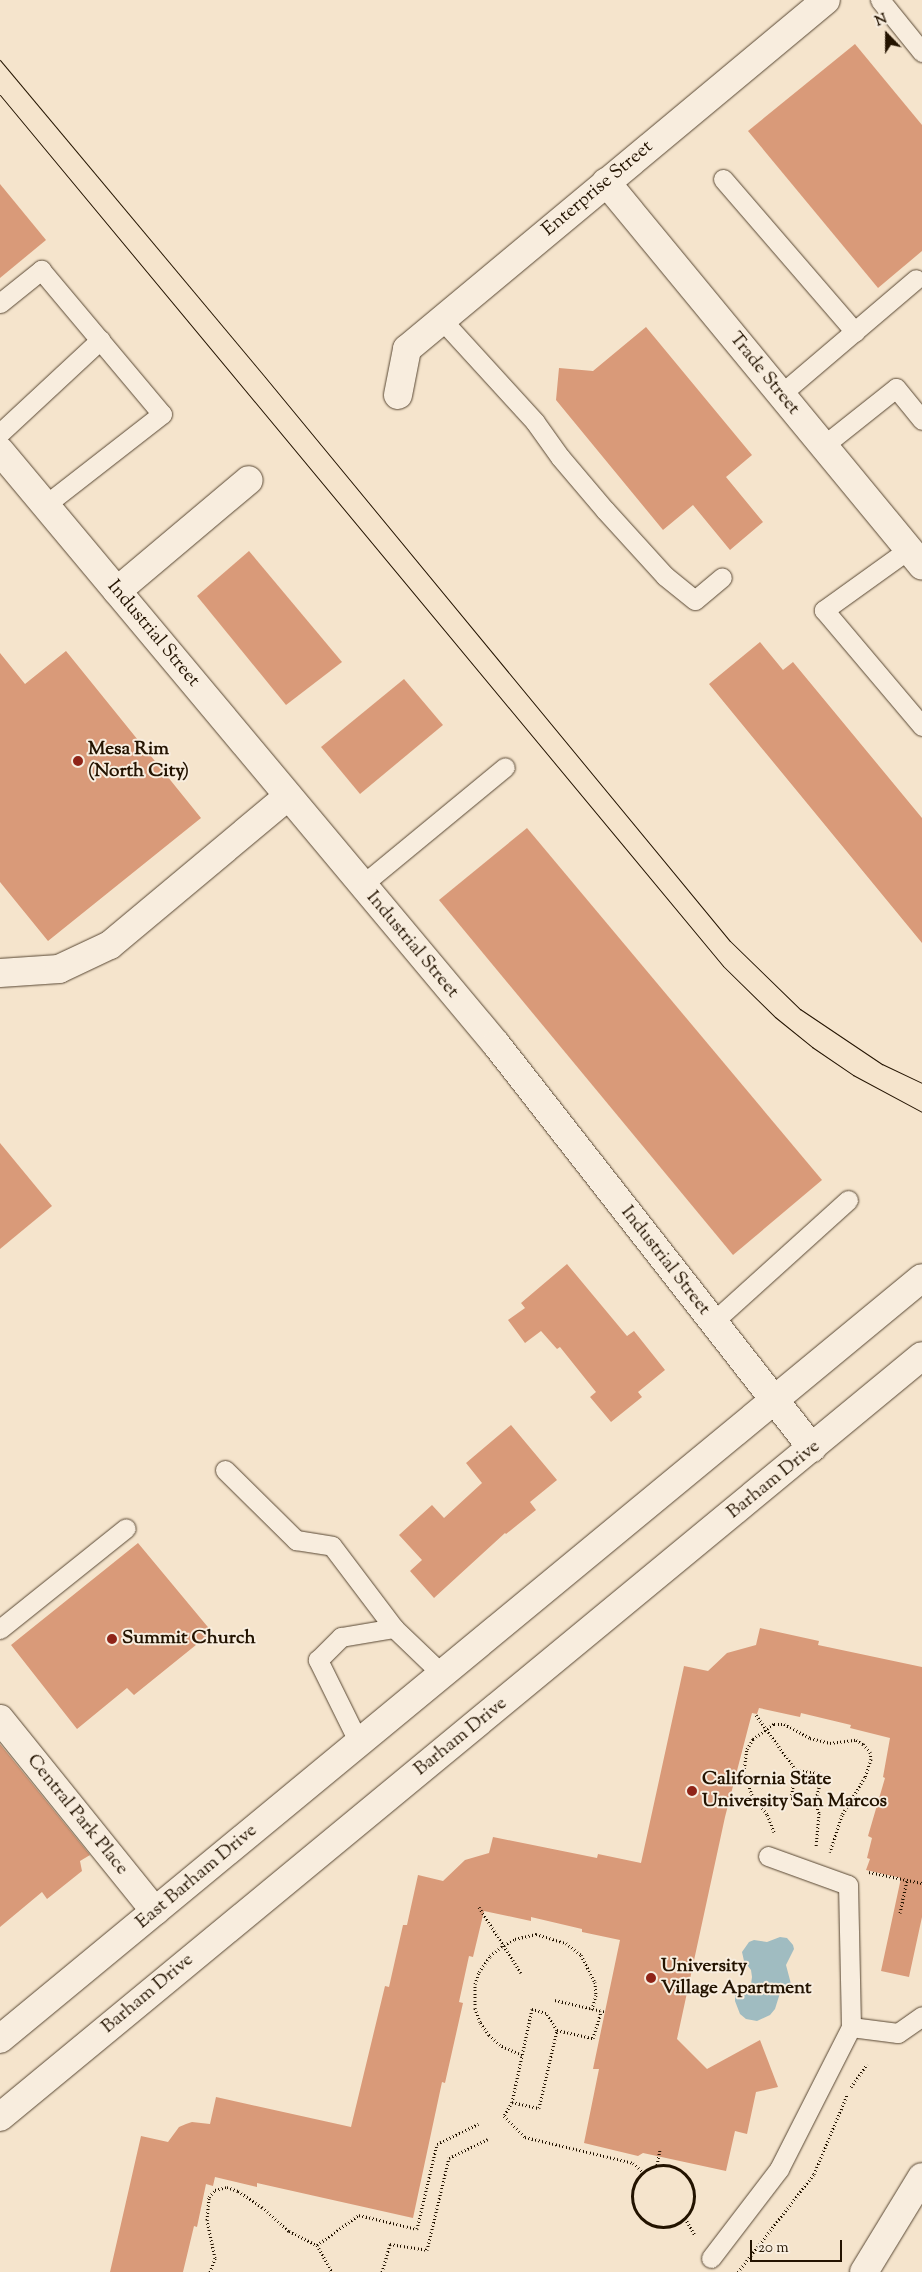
<!DOCTYPE html>
<style>
body{margin:0}
#map{position:relative;width:922px;height:2272px;overflow:hidden;background:#f5e4cc;font-family:"Sorts Mill Goudy",serif}
div>[style]{position:absolute}
.water>*{inset:0;background:#a0bcc1}
.building>*{inset:0;background:#d99a79}
.path>*{height:3px;margin-top:-1.5px;transform-origin:0;background:repeating-linear-gradient(90deg,#231300 0 1px,transparent 0 3.5px)}
.path>.ring{margin:-1.5px;padding:0;box-sizing:content-box;background:none;border:3px solid #231300;border-radius:50%}
.roads{filter:drop-shadow(0 0 1px #584733) drop-shadow(0 0 1px #584733)}
.service>*{height:19px;margin:-9.5px;padding:0 9.5px;transform-origin:9.5px;border-radius:9.5px;background:#f8edde}
.minor>*{height:28px;margin:-14px;padding:0 14px;transform-origin:14px;border-radius:14px;background:#f8edde}
.tertiary>*{height:28px;margin:-14px;padding:0 14px;transform-origin:14px;border-radius:14px;background:#f8edde}
.secondary>*{height:28px;margin:-14px;padding:0 14px;transform-origin:14px;border-radius:14px;background:#f8edde}
.tram>*{height:1px;margin:-0.5px;padding:0 0.5px;transform-origin:0.5px;border-radius:0.5px;background:#231300}
.dots>*{width:14px;height:14px;translate:-50% -50%;box-sizing:border-box;border:2px solid #f8edde;border-radius:50%}
span{translate:-50% -50%;white-space:nowrap;text-align:center;line-height:1.15;-webkit-text-stroke:4px #f8edde;paint-order:stroke}
.street-label{font-size:19px;color:#231300}
.poi-label{font-size:19px;color:#231300;font-weight:700}
.left{translate:0 -50%;text-align:left}
.north{position:absolute;left:862px;top:10px;width:50px;height:50px;-webkit-text-stroke:4px #f8edde;paint-order:stroke;rotate:338deg;font-size:14px;font-weight:700;line-height:20px;text-align:center;color:#231300}
.north::after{content:'';display:block;margin:auto;width:18px;height:22px;background:#231300;clip-path:polygon(50% 0,100% 100%,50% 72%,0 100%)}
.scale{position:absolute;left:750px;top:2240px;width:92px;height:22px;box-sizing:border-box;border:2px solid #231300;border-top:0;padding-left:6px;font-size:15px;line-height:18px;white-space:nowrap;color:#231300;-webkit-text-stroke:4px #f8edde;paint-order:stroke}
</style>
<div id="map">
<div class="water">
<div style="clip-path:polygon(780px 1937px,787px 1938px,793px 1945px,794px 1949px,786px 1965px,791px 1984px,787px 1990px,780px 1993px,775px 2009px,770px 2015px,757px 2021px,746px 2019px,740px 2014px,735px 2001px,735px 1995px,743px 1993px,751px 1984px,752px 1977px,751px 1970px,744px 1961px,742px 1952px,749px 1942px,754px 1940px,767px 1942px)"></div>
</div>
<div class="building">
<div style="clip-path:polygon(855px 44px,922px 125px,922px 251px,878px 288px,748px 131px)"></div>
<div style="clip-path:polygon(0 184px,46px 240px,0 278px)"></div>
<div style="clip-path:polygon(646px 327px,752px 455px,726px 477px,763px 522px,730px 550px,693px 505px,663px 530px,556px 400px,559px 368px,593px 371px)"></div>
<div style="clip-path:polygon(249px 551px,342px 662px,286px 705px,197px 596px)"></div>
<div style="clip-path:polygon(760px 642px,783px 670px,793px 662px,922px 818px,922px 943px,709px 684px)"></div>
<div style="clip-path:polygon(66px 651px,201px 818px,48px 941px,0 882px,0 653px,25px 684px)"></div>
<div style="clip-path:polygon(404px 679px,443px 725px,360px 794px,321px 747px)"></div>
<div style="clip-path:polygon(527px 828px,822px 1180px,733px 1255px,439px 900px)"></div>
<div style="clip-path:polygon(0 1143px,52px 1206px,0 1249px)"></div>
<div style="clip-path:polygon(567px 1264px,627px 1336px,634px 1331px,665px 1370px,638px 1392px,642px 1397px,611px 1422px,590px 1397px,596px 1392px,560px 1347px,557px 1349px,541px 1331px,525px 1343px,508px 1320px,525px 1308px,521px 1303px)"></div>
<div style="clip-path:polygon(511px 1425px,557px 1480px,530px 1502px,536px 1510px,506px 1534px,505px 1533px,434px 1598px,410px 1571px,422px 1560px,399px 1535px,432px 1505px,444px 1518px,482px 1483px,466px 1463px)"></div>
<div style="clip-path:polygon(138px 1543px,212px 1632px,134px 1695px,127px 1688px,77px 1729px,11px 1645px)"></div>
<div style="clip-path:polygon(760px 1628px,819px 1641px,818px 1645px,922px 1667px,922px 1917px,909px 1977px,881px 1971px,901px 1878px,866px 1870px,870px 1859px,867px 1858px,872px 1838px,868px 1836px,885px 1778px,883px 1777px,890px 1738px,850px 1728px,851px 1725px,801px 1713px,800px 1717px,759px 1708px,757px 1714px,752px 1713px,725px 1817px,677px 2039px,707px 2069px,760px 2040px,778px 2087px,756px 2092px,747px 2134px,735px 2131px,726px 2171px,643px 2153px,638px 2156px,584px 2143px,599px 2069px,593px 2069px,620px 1940px,582px 1932px,582px 1929px,531px 1917px,531px 1921px,484px 1911px,473px 1957px,469px 1956px,459px 2002px,463px 2003px,445px 2083px,442px 2082px,413px 2218px,257px 2183px,257px 2187px,215px 2177px,213px 2186px,206px 2184px,197px 2227px,194px 2226px,183px 2272px,110px 2272px,141px 2136px,168px 2142px,179px 2127px,186px 2124px,192px 2122px,210px 2124px,216px 2097px,351px 2127px,385px 1986px,389px 1987px,403px 1925px,407px 1925px,418px 1875px,443px 1881px,465px 1860px,489px 1853px,493px 1837px,597px 1858px,598px 1854px,641px 1863px,684px 1666px,708px 1671px,727px 1653px,756px 1645px)"></div>
<div style="clip-path:polygon(0 1744px,90px 1855px,80px 1861px,82px 1871px,47px 1899px,42px 1892px,0 1927px)"></div>
</div>
<div class="path">
<div style="left:756px;top:1715px;width:68px;rotate:54deg"></div>
<div style="left:796px;top:1770px;width:27px;rotate:8deg"></div>
<div style="left:823px;top:1774px;width:29px;rotate:106deg"></div>
<div style="left:815px;top:1802px;width:12px;rotate:70deg"></div>
<div style="left:819px;top:1813px;width:34px;rotate:95deg"></div>
<div style="left:796px;top:1770px;width:28px;rotate:100deg"></div>
<div style="left:791px;top:1798px;width:24px;rotate:9deg"></div>
<div style="left:774px;top:1832px;width:19px;rotate:-111deg"></div>
<div style="left:767px;top:1814px;width:24px;rotate:-128deg"></div>
<div style="left:752px;top:1795px;width:24px;rotate:-109deg"></div>
<div style="left:744px;top:1772px;width:23px;rotate:-83deg"></div>
<div style="left:747px;top:1749px;width:12px;rotate:-59deg"></div>
<div style="left:753px;top:1739px;width:26px;rotate:-36deg"></div>
<div style="left:774px;top:1724px;width:10px"></div>
<div style="left:784px;top:1724px;width:30px;rotate:28deg"></div>
<div style="left:810px;top:1738px;width:21px;rotate:14deg"></div>
<div style="left:830px;top:1743px;width:26px;rotate:-7deg"></div>
<div style="left:856px;top:1740px;width:8px;rotate:30deg"></div>
<div style="left:863px;top:1744px;width:11px;rotate:49deg"></div>
<div style="left:870px;top:1752px;width:7px;rotate:82deg"></div>
<div style="left:871px;top:1759px;width:19px;rotate:108deg"></div>
<div style="left:865px;top:1777px;width:44px;rotate:121.2deg"></div>
<div style="left:842px;top:1815px;width:39px;rotate:108deg"></div>
<div style="left:869px;top:1872px;width:54px;rotate:11.7deg"></div>
<div style="left:479px;top:1907px;width:78px;rotate:57.5deg"></div>
<div style="left:900px;top:1913px;width:34px;rotate:-78deg"></div>
<div style="left:555px;top:2000px;width:52px;rotate:13.2deg"></div>
<div style="left:557px;top:2030px;width:20px;rotate:-123deg"></div>
<div style="left:546px;top:2013px;width:15px;rotate:-164deg"></div>
<div style="left:532px;top:2009px;width:95px;rotate:102.1deg"></div>
<div style="left:512px;top:2102px;width:16px;rotate:120deg"></div>
<div style="left:504px;top:2116px;width:30px;rotate:45deg"></div>
<div style="left:525px;top:2137px;width:111px;rotate:13.5deg"></div>
<div style="left:633px;top:2163px;width:13px;rotate:42deg"></div>
<div style="left:522px;top:2055px;width:24px;rotate:-156deg"></div>
<div style="left:500px;top:2045px;width:15px;rotate:-138deg"></div>
<div style="left:489px;top:2035px;width:16px;rotate:-125deg"></div>
<div style="left:480px;top:2022px;width:15px;rotate:-110deg"></div>
<div style="left:475px;top:2008px;width:24px;rotate:-90deg"></div>
<div style="left:475px;top:1984px;width:13px;rotate:-72deg"></div>
<div style="left:479px;top:1972px;width:19px;rotate:-55deg"></div>
<div style="left:490px;top:1956px;width:14px;rotate:-39deg"></div>
<div style="left:501px;top:1947px;width:16px;rotate:-30deg"></div>
<div style="left:515px;top:1939px;width:22px;rotate:-13deg"></div>
<div style="left:536px;top:1934px;width:31px;rotate:17deg"></div>
<div style="left:566px;top:1943px;width:19px;rotate:39deg"></div>
<div style="left:581px;top:1955px;width:30px;rotate:63deg"></div>
<div style="left:595px;top:1982px;width:13px;rotate:86deg"></div>
<div style="left:596px;top:1995px;width:15px;rotate:106deg"></div>
<div style="left:851px;top:2087px;width:28px;rotate:-55deg"></div>
<div style="left:512px;top:2102px;width:28px;rotate:13deg"></div>
<div style="left:539px;top:2108px;width:80px;rotate:-77deg"></div>
<div style="left:557px;top:2030px;width:37px;rotate:13deg"></div>
<div style="left:593px;top:2038px;width:28px;rotate:-73deg"></div>
<div style="left:657px;top:2165px;width:15px;rotate:-79deg"></div>
<div class="ring" style="left:632px;top:2165px;width:59px;height:59px"></div>
<div style="left:685px;top:2218px;width:20px;rotate:60deg"></div>
<div style="left:317px;top:2245px;width:52px;rotate:-35.5deg"></div>
<div style="left:359px;top:2215px;width:60px;rotate:13.6deg"></div>
<div style="left:417px;top:2229px;width:87px;rotate:-76.8deg"></div>
<div style="left:437px;top:2144px;width:46px;rotate:-26deg"></div>
<div style="left:210px;top:2272px;width:15px;rotate:-70deg"></div>
<div style="left:215px;top:2258px;width:39px;rotate:-102deg"></div>
<div style="left:207px;top:2220px;width:23px;rotate:-85deg"></div>
<div style="left:209px;top:2197px;width:9px;rotate:-49deg"></div>
<div style="left:215px;top:2190px;width:12px;rotate:-14deg"></div>
<div style="left:227px;top:2187px;width:12px;rotate:20deg"></div>
<div style="left:238px;top:2191px;width:29px;rotate:34deg"></div>
<div style="left:262px;top:2207px;width:36px;rotate:42deg"></div>
<div style="left:289px;top:2231px;width:31px;rotate:27deg"></div>
<div style="left:317px;top:2245px;width:31px;rotate:61deg"></div>
<div style="left:382px;top:2272px;width:29px;rotate:-74deg"></div>
<div style="left:390px;top:2244px;width:37px;rotate:9deg"></div>
<div style="left:427px;top:2250px;width:95px;rotate:-76.6deg"></div>
<div style="left:449px;top:2158px;width:43px;rotate:-26deg"></div>
<div style="left:738px;top:2272px;width:124px;rotate:-52.2deg"></div>
<div style="left:814px;top:2174px;width:86px;rotate:-67.3deg"></div>
</div>
<div class="roads">
<div class="service">
<div style="left:880px;top:0;width:67px;rotate:51.1deg"></div>
<div style="left:723px;top:179px;width:202px;rotate:49.2deg"></div>
<div style="left:0;top:303px;width:53px;rotate:-38.8deg"></div>
<div style="left:41px;top:270px;width:188px;rotate:50deg"></div>
<div style="left:162px;top:414px;width:148px;rotate:142.1deg"></div>
<div style="left:442px;top:320px;width:138px;rotate:47.6deg"></div>
<div style="left:535px;top:422px;width:43px;rotate:54.5deg"></div>
<div style="left:560px;top:457px;width:70px;rotate:49.7deg"></div>
<div style="left:605px;top:510px;width:89px;rotate:47.7deg"></div>
<div style="left:665px;top:576px;width:38px;rotate:39deg"></div>
<div style="left:695px;top:600px;width:35px;rotate:-40deg"></div>
<div style="left:781px;top:394px;width:177px;rotate:-40.4deg"></div>
<div style="left:0;top:433px;width:137px;rotate:-42.9deg"></div>
<div style="left:823px;top:446px;width:93px;rotate:-38.5deg"></div>
<div style="left:896px;top:388px;width:41px;rotate:50.9deg"></div>
<div style="left:909px;top:549px;width:105px;rotate:144.3deg"></div>
<div style="left:824px;top:610px;width:152px;rotate:49.8deg"></div>
<div style="left:362px;top:885px;width:185px;rotate:-39.5deg"></div>
<div style="left:713px;top:1322px;width:182px;rotate:-42.1deg"></div>
<div style="left:225px;top:1470px;width:100px;rotate:44.6deg"></div>
<div style="left:296px;top:1540px;width:36px;rotate:9deg"></div>
<div style="left:332px;top:1546px;width:103px;rotate:52.9deg"></div>
<div style="left:0;top:1629px;width:161px;rotate:-38.7deg"></div>
<div style="left:359px;top:1743px;width:93px;rotate:-116.3deg"></div>
<div style="left:318px;top:1660px;width:33px;rotate:-45deg"></div>
<div style="left:341px;top:1637px;width:54px;rotate:-9.6deg"></div>
<div style="left:394px;top:1628px;width:66px;rotate:43.8deg"></div>
<div style="left:851px;top:2027px;width:47px;rotate:7.3deg"></div>
<div style="left:898px;top:2033px;width:29px;rotate:-35deg"></div>
<div style="left:711px;top:2258px;width:112px;rotate:-52.6deg"></div>
<div style="left:779px;top:2169px;width:159px;rotate:-63.1deg"></div>
<div style="left:851px;top:2027px;width:142px;rotate:-91.2deg"></div>
<div style="left:848px;top:1885px;width:85px;rotate:-160.1deg"></div>
</div>
<div class="minor">
<div style="left:606px;top:182px;width:497px;rotate:50.5deg"></div>
<div style="left:398px;top:395px;width:47px;rotate:-78.9deg"></div>
<div style="left:407px;top:349px;width:545px;rotate:-39.79deg"></div>
<div style="left:0;top:451px;width:773px;rotate:50.09deg"></div>
<div style="left:496px;top:1044px;width:513px;rotate:51.97deg"></div>
<div style="left:117px;top:591px;width:172px;rotate:-40.1deg"></div>
<div style="left:0;top:973px;width:59px;rotate:-3.9deg"></div>
<div style="left:59px;top:969px;width:56px;rotate:-25.2deg"></div>
<div style="left:110px;top:945px;width:232px;rotate:-39.9deg"></div>
<div style="left:0;top:1719px;width:247px;rotate:51.1deg"></div>
</div>
<div class="tertiary">
<div style="left:864px;top:2272px;width:111px;rotate:-58.6deg"></div>
</div>
<div class="secondary">
<div style="left:0;top:2039px;width:1195px;rotate:-39.54deg"></div>
<div style="left:0;top:2117px;width:1195px;rotate:-39.54deg"></div>
</div>
</div>
<div class="tram">
<div style="left:0;top:60px;width:413px;rotate:50.1deg"></div>
<div style="left:265px;top:377px;width:731px;rotate:50.5deg"></div>
<div style="left:730px;top:941px;width:98px;rotate:44.2deg"></div>
<div style="left:800px;top:1009px;width:99px;rotate:33.9deg"></div>
<div style="left:882px;top:1064px;width:44px;rotate:25.4deg"></div>
<div style="left:0;top:95px;width:1132px;rotate:50.3deg"></div>
<div style="left:723px;top:966px;width:73px;rotate:44.4deg"></div>
<div style="left:775px;top:1017px;width:48px;rotate:39deg"></div>
<div style="left:812px;top:1047px;width:50px;rotate:34.3deg"></div>
<div style="left:853px;top:1075px;width:78px;rotate:28.2deg"></div>
</div>
<div class="dots">
<div style="left:78px;top:761px;background:#8f2418"></div>
<div style="left:112px;top:1639px;background:#8f2418"></div>
<div style="left:692px;top:1791px;background:#8f2418"></div>
<div style="left:651px;top:1978px;background:#8f2418"></div>
</div>
<div class="street-label">
<span style="left:598px;top:189px;rotate:-40deg">Enterprise Street</span>
<span style="left:764px;top:374px;rotate:51deg">Trade Street</span>
<span style="left:153px;top:634px;rotate:50deg">Industrial Street</span>
<span style="left:412px;top:945px;rotate:50deg">Industrial Street</span>
<span style="left:665px;top:1261px;rotate:52deg">Industrial Street</span>
<span style="left:774px;top:1480px;rotate:-39deg">Barham Drive</span>
<span style="left:461px;top:1737px;rotate:-39deg">Barham Drive</span>
<span style="left:77px;top:1815px;rotate:51deg">Central Park Place</span>
<span style="left:197px;top:1877px;rotate:-40deg">East Barham Drive</span>
<span style="left:148px;top:1994px;rotate:-40deg">Barham Drive</span>
</div>
<div class="poi-label">
<span class="left" style="left:88px;top:761px">Mesa Rim<br>(North City)</span>
<span class="left" style="left:122px;top:1639px">Summit Church</span>
<span class="left" style="left:702px;top:1791px">California State<br>University San Marcos</span>
<span class="left" style="left:661px;top:1978px">University<br>Village Apartment</span>
</div>
<div class="north">N</div>
<div class="scale">20 m</div>
</div>
